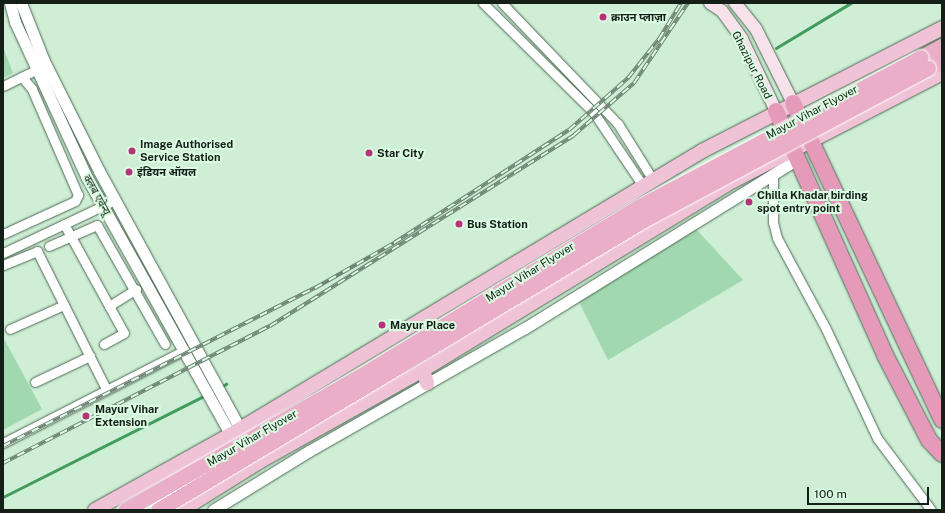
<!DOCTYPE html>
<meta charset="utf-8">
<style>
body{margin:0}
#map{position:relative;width:945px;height:513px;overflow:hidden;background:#ceeed5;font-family:"Public Sans","Noto Sans Devanagari",sans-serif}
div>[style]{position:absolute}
.green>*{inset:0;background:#a2d8af}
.stream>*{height:2.5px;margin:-1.25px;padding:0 1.25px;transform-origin:1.25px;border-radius:1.25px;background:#439b5f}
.roads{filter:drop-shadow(0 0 1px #4d6954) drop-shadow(0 0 1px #4d6954)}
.minor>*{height:9px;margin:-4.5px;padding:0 4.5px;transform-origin:4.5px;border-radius:4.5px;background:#fff}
.tertiary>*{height:11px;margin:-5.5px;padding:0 5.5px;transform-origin:5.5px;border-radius:5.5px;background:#fff}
.secondary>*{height:12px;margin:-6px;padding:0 6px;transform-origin:6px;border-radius:6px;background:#f7e1ea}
.primary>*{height:14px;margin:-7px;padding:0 7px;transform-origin:7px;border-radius:7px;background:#efc2d6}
.trunk>*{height:15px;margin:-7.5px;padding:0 7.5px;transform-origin:7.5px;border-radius:7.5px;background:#eaaec8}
.motorway>*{height:16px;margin:-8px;padding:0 8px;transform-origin:8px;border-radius:8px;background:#e59aba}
.rail>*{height:4px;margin-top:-2px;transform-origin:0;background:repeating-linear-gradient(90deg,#dbfbe2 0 8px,#6f8574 0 16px);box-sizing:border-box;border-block:1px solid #6f8574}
.bridges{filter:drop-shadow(0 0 1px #fff) drop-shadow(0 0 1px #fff)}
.trunk-bridge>*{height:15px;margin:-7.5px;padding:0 7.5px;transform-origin:7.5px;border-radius:7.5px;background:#eaaec8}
.dots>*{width:11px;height:11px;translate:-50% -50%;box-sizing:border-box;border:2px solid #dbfbe2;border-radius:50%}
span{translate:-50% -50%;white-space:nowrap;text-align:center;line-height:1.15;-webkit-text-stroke:4px #dbfbe2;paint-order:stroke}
.poi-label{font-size:11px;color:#142017;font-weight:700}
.left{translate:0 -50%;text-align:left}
.street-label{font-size:11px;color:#142017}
.frame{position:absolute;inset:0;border:4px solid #142017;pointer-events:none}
.scale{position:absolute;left:807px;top:487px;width:122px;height:18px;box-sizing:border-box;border:2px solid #142017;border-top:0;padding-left:5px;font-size:12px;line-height:14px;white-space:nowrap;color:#142017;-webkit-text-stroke:3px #dbfbe2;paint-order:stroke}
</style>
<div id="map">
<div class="green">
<div style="clip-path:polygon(3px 47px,13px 73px,3px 78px)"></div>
<div style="clip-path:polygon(696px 229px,743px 280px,608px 360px,577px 298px)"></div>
<div style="clip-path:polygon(3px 337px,42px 409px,3px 430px)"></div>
</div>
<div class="stream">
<div style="left:776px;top:48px;width:87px;rotate:-31deg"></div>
<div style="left:221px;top:387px;width:6px;rotate:-31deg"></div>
<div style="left:3px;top:497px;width:225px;rotate:-26.7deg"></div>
</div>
<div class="roads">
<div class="minor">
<div style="left:483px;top:3px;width:156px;rotate:44.7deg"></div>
<div style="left:594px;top:113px;width:88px;rotate:56.1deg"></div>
<div style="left:502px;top:3px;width:168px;rotate:46.2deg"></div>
<div style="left:618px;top:124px;width:66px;rotate:58deg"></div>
<div style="left:3px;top:86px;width:37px;rotate:-26deg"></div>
<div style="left:773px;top:174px;width:48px;rotate:90deg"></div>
<div style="left:773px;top:222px;width:16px;rotate:76deg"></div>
<div style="left:777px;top:238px;width:103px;rotate:61.7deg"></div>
<div style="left:826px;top:329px;width:120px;rotate:64.9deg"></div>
<div style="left:877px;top:438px;width:90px;rotate:53.1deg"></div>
<div style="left:64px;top:224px;width:124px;rotate:61.2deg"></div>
<div style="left:124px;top:333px;width:23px;rotate:151deg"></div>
<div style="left:3px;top:234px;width:79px;rotate:-24.6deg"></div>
<div style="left:75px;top:201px;width:7px;rotate:-63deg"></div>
<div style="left:78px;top:195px;width:116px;rotate:-113.5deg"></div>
<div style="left:32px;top:89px;width:16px;rotate:-130deg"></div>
<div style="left:49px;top:246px;width:52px;rotate:-23.6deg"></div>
<div style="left:97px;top:225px;width:137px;rotate:60.3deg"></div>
<div style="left:3px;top:253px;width:124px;rotate:-25.3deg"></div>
<div style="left:3px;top:265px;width:37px;rotate:-22deg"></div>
<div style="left:37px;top:251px;width:154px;rotate:63.4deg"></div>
<div style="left:109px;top:306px;width:32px;rotate:-32deg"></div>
<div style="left:10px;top:329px;width:59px;rotate:-24deg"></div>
<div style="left:35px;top:382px;width:61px;rotate:-25.3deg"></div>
<div style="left:3px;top:443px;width:202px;rotate:-27.1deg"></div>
</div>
<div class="tertiary">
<div style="left:10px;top:3px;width:20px;rotate:75deg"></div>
<div style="left:15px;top:22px;width:170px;rotate:65.2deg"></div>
<div style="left:86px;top:176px;width:304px;rotate:60.8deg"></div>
<div style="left:21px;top:3px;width:62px;rotate:68.4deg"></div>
<div style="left:44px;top:61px;width:123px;rotate:63.4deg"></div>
<div style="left:99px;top:171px;width:302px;rotate:61.3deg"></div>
<div style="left:213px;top:510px;width:113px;rotate:-31.6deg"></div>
<div style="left:309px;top:451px;width:249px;rotate:-29.7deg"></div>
<div style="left:525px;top:328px;width:319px;rotate:-31.8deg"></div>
</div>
<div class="secondary">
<div style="left:710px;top:3px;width:14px;rotate:34deg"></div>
<div style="left:722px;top:11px;width:34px;rotate:54deg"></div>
<div style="left:742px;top:39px;width:80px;rotate:64.7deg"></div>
<div style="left:735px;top:3px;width:33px;rotate:51deg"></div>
<div style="left:756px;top:29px;width:83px;rotate:63.4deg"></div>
</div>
<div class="primary">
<div style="left:423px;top:370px;width:14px;rotate:73deg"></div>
<div style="left:95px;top:510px;width:154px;rotate:-29.1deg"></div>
<div style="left:230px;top:435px;width:551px;rotate:-31.04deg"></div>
<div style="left:702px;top:151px;width:270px;rotate:-27.1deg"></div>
<div style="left:182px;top:510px;width:91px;rotate:-31.9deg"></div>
<div style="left:259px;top:462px;width:188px;rotate:-29.3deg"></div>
<div style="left:423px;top:370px;width:363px;rotate:-31.4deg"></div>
<div style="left:733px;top:181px;width:235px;rotate:-27.3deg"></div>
</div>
<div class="trunk">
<div style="left:921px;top:57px;width:24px;rotate:-28deg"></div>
<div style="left:928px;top:68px;width:16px;rotate:-27deg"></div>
</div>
<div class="motorway">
<div style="left:793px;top:103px;width:350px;rotate:64.8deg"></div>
<div style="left:776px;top:111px;width:267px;rotate:65.9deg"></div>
<div style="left:885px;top:355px;width:96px;rotate:62.6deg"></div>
<div style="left:929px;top:440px;width:19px;rotate:47deg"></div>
</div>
</div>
<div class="rail">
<div style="left:3px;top:446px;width:350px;rotate:-26.9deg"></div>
<div style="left:315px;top:288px;width:91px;rotate:-29.7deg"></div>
<div style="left:394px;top:243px;width:208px;rotate:-32.9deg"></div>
<div style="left:569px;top:130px;width:79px;rotate:-41.4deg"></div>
<div style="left:628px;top:78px;width:50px;rotate:-51.5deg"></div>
<div style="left:659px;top:39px;width:42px;rotate:-58.6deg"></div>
<div style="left:3px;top:463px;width:300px;rotate:-27.2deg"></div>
<div style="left:270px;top:326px;width:359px;rotate:-32.1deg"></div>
<div style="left:574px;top:135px;width:79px;rotate:-40.9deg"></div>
<div style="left:634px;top:83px;width:97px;rotate:-56deg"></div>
</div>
<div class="bridges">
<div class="trunk-bridge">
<div style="left:125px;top:510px;width:276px;rotate:-29.7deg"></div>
<div style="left:365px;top:373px;width:320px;rotate:-31.3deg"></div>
<div style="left:638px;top:207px;width:320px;rotate:-27.9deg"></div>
<div style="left:158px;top:510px;width:567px;rotate:-30.86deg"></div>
<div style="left:645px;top:219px;width:321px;rotate:-28.1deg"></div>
</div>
</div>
<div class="dots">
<div style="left:603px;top:17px;background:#b73379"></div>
<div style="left:132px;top:151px;background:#b73379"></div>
<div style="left:369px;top:153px;background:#b73379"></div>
<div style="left:129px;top:172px;background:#b73379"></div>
<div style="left:749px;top:202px;background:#b73379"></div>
<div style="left:459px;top:224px;background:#b73379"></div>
<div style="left:382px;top:325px;background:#b73379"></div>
<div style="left:86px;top:416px;background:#b73379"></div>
</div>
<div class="poi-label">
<span class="left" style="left:611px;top:17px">क्राउन प्लाज़ा</span>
<span class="left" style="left:140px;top:151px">Image Authorised<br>Service Station</span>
<span class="left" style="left:377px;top:153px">Star City</span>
<span class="left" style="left:137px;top:172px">इंडियन ऑयल</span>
<span class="left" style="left:757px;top:202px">Chilla Khadar birding<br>spot entry point</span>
<span class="left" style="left:467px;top:224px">Bus Station</span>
<span class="left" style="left:390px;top:325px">Mayur Place</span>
<span class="left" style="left:95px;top:416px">Mayur Vihar<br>Extension</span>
</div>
<div class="street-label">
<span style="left:752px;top:65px;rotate:63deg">Ghazipur Road</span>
<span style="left:812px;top:112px;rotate:-28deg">Mayur Vihar Flyover</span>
<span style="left:97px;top:195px;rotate:61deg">क्लब एवेन्यू</span>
<span style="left:530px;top:272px;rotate:-32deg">Mayur Vihar Flyover</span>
<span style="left:252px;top:438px;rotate:-30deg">Mayur Vihar Flyover</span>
</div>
<div class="frame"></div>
<div class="scale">100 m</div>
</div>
